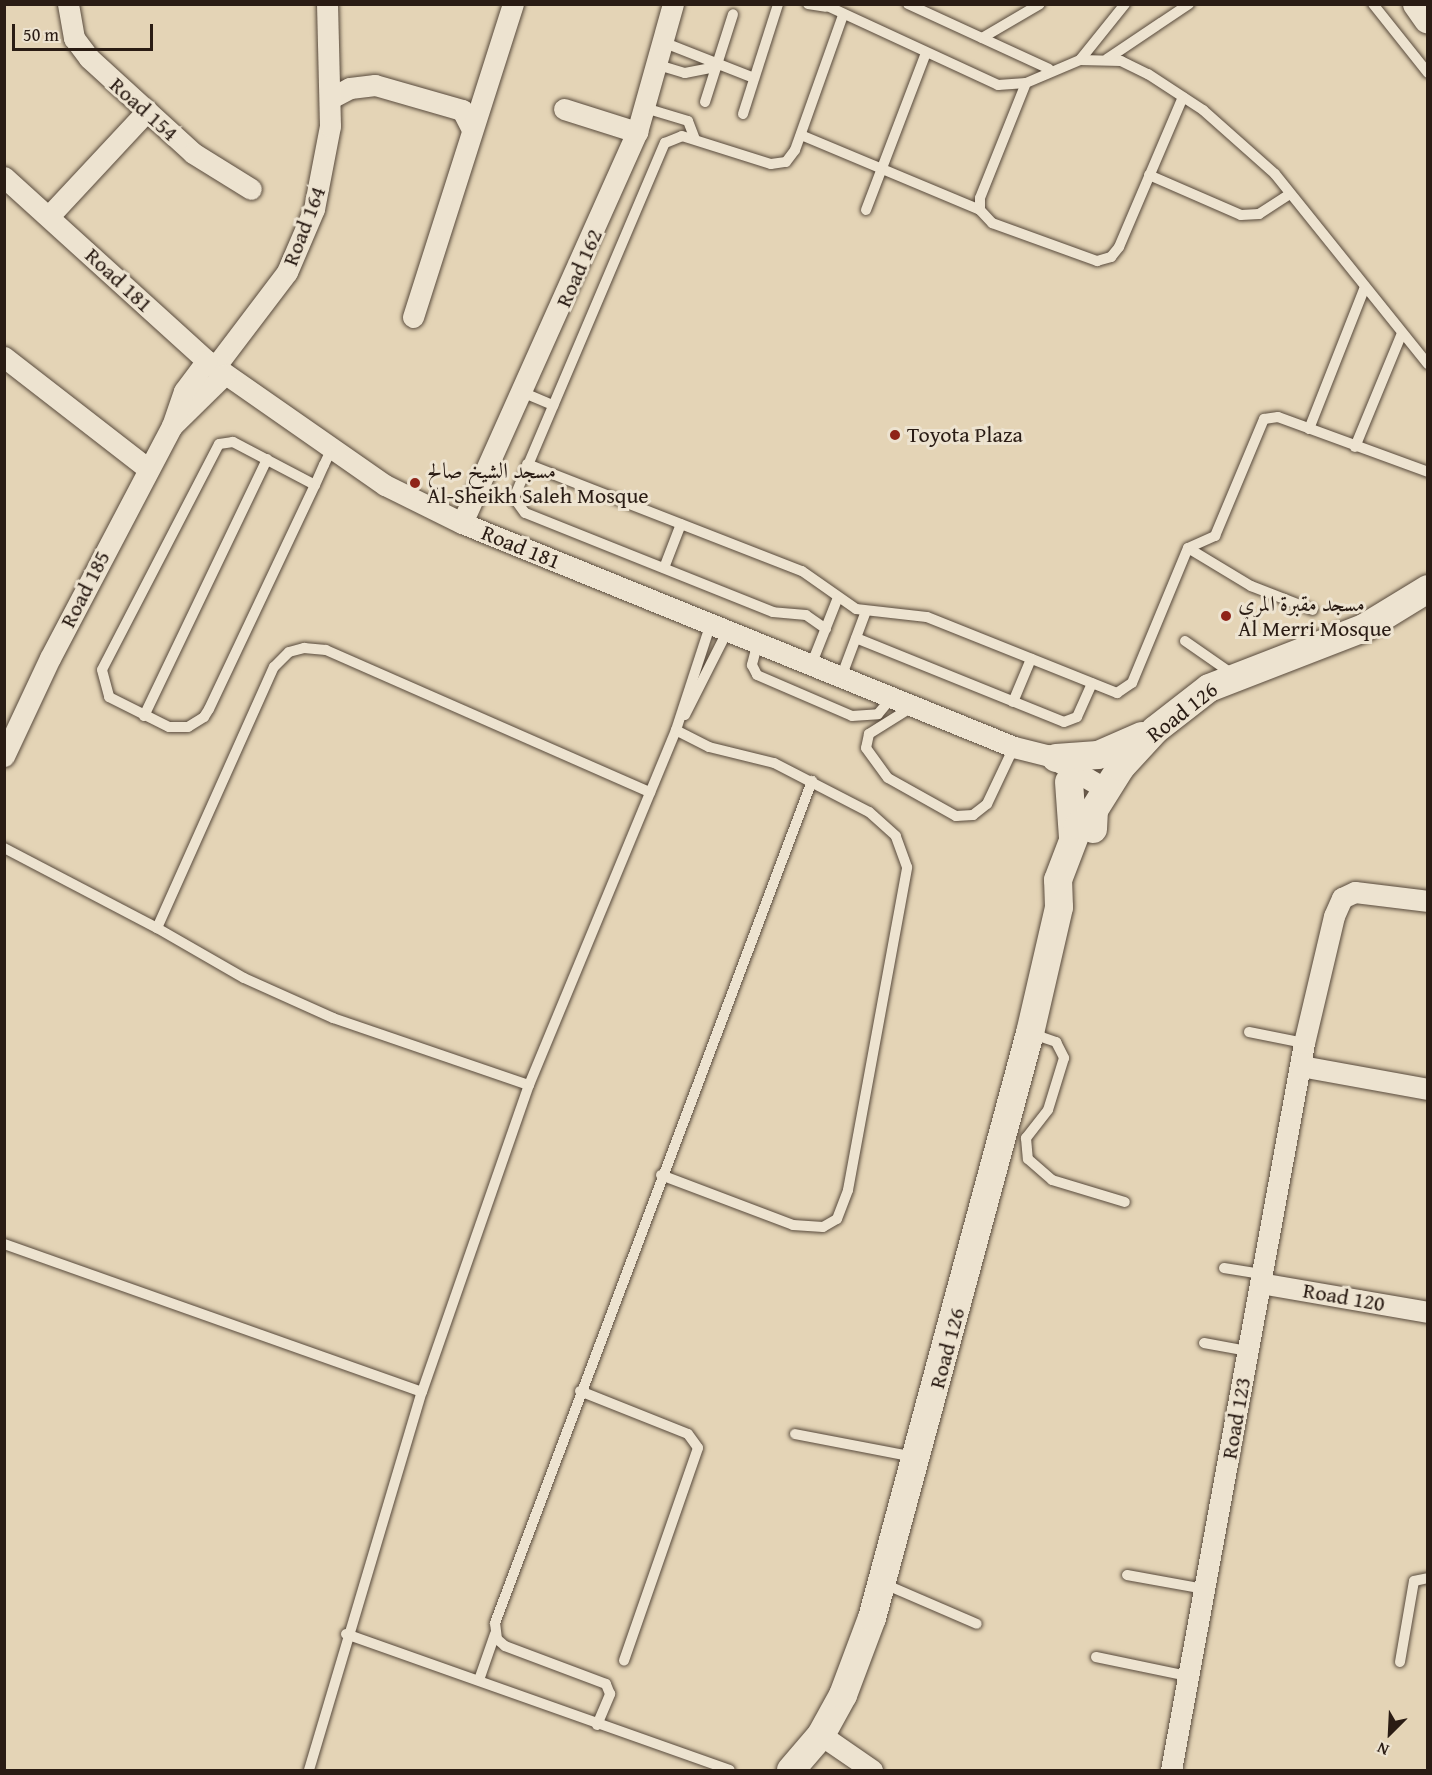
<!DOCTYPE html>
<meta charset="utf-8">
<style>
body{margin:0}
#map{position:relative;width:1432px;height:1775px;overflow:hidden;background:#e4d4b6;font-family:"Gentium Book Plus",Amiri,serif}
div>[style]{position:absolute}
.roads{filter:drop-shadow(0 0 2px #584a3c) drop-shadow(0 0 2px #584a3c)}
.lane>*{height:10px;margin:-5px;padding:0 5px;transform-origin:5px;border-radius:5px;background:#ede3d0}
.street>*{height:21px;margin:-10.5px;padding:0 10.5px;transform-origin:10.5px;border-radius:10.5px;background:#ede3d0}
.secondary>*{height:28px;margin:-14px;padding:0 14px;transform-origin:14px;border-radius:14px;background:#ede3d0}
.dots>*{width:16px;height:16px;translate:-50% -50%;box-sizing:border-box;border:3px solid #ede3d0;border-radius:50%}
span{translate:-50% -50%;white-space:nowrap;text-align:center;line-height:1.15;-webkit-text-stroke:6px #ede3d0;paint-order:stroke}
.street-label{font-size:22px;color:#2a1c14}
.poi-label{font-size:22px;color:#2a1c14}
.left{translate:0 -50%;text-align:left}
.frame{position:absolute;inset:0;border:6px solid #2a1c14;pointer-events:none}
.north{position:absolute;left:1360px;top:1703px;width:60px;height:60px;-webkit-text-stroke:4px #ede3d0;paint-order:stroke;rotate:204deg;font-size:16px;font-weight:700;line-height:24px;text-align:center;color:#2a1c14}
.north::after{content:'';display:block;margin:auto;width:21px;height:27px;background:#2a1c14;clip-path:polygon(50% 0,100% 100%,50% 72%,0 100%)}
.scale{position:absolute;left:12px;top:24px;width:141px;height:27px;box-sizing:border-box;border:3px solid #2a1c14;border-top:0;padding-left:8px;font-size:18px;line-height:21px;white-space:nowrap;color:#2a1c14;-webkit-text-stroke:4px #ede3d0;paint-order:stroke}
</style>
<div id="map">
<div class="roads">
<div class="lane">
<div style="left:808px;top:4px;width:18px;rotate:9deg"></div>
<div style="left:823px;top:4px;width:193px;rotate:24.8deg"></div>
<div style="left:998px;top:85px;width:28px;rotate:-4deg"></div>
<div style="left:1026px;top:83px;width:59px;rotate:-23.1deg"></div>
<div style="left:1080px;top:60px;width:41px;rotate:1.4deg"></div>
<div style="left:1121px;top:61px;width:30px;rotate:26deg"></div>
<div style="left:1148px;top:74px;width:66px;rotate:33.2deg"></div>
<div style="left:1203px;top:110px;width:96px;rotate:41.6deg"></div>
<div style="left:1275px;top:174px;width:244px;rotate:51.2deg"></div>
<div style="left:908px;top:4px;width:155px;rotate:24.7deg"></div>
<div style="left:1373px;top:4px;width:88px;rotate:51.4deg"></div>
<div style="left:982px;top:38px;width:67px;rotate:-30.4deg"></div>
<div style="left:660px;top:41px;width:101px;rotate:21.5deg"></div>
<div style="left:1107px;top:59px;width:99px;rotate:-33.9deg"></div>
<div style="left:1080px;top:60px;width:72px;rotate:-51.2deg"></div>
<div style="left:655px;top:64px;width:31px;rotate:17deg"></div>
<div style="left:685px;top:73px;width:32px;rotate:-11deg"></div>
<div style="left:1026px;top:83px;width:124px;rotate:111.8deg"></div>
<div style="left:980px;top:198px;width:12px;rotate:90deg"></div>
<div style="left:980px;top:210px;width:18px;rotate:47deg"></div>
<div style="left:992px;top:223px;width:112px;rotate:19.9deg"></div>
<div style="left:1097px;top:261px;width:15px;rotate:-16deg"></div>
<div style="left:1111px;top:257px;width:13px;rotate:-51deg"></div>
<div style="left:1119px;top:247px;width:163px;rotate:-66.9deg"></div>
<div style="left:705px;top:102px;width:92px;rotate:-72.3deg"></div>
<div style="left:645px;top:108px;width:45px;rotate:16.8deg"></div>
<div style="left:688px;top:121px;width:19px;rotate:69deg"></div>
<div style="left:743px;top:114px;width:115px;rotate:-72.3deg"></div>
<div style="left:801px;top:135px;width:194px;rotate:22.7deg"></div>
<div style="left:1149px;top:175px;width:100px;rotate:23.5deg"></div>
<div style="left:1241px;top:215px;width:18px;rotate:-3deg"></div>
<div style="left:1259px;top:214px;width:37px;rotate:-33deg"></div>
<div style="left:866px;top:210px;width:168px;rotate:-69.1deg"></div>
<div style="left:522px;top:392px;width:34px;rotate:23deg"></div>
<div style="left:1309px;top:429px;width:153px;rotate:-68.5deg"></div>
<div style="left:1355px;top:447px;width:123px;rotate:-67.6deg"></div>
<div style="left:527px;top:464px;width:295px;rotate:21.3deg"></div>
<div style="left:802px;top:571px;width:66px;rotate:35.1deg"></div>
<div style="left:856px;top:609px;width:71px;rotate:6.4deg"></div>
<div style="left:927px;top:617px;width:205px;rotate:21.8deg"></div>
<div style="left:1117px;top:693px;width:18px;rotate:-34deg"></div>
<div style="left:1132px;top:683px;width:146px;rotate:-67.5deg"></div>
<div style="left:1188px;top:548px;width:30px;rotate:-24deg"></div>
<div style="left:1215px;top:536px;width:127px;rotate:-67.3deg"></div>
<div style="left:1264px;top:419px;width:14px;rotate:-8deg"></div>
<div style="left:1278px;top:417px;width:160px;rotate:20.1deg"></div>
<div style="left:315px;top:485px;width:93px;rotate:-152.3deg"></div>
<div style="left:233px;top:442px;width:14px;rotate:172deg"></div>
<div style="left:219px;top:444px;width:254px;rotate:117.4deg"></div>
<div style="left:102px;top:670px;width:28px;rotate:75deg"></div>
<div style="left:109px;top:697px;width:67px;rotate:26.6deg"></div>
<div style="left:169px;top:727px;width:19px"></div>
<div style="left:188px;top:727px;width:19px;rotate:-32deg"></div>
<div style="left:204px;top:717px;width:9px;rotate:-58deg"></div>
<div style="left:209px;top:709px;width:248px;rotate:-64.7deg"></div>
<div style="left:315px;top:485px;width:22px;rotate:-66deg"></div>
<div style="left:324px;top:465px;width:19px;rotate:-65deg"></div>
<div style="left:1188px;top:548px;width:74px;rotate:31.1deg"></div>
<div style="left:1251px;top:586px;width:66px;rotate:21.2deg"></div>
<div style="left:664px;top:568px;width:47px;rotate:-68.9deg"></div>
<div style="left:826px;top:629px;width:24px;rotate:-145deg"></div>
<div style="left:806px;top:615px;width:33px;rotate:-175deg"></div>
<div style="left:773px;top:612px;width:267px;rotate:-158.2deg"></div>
<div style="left:525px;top:513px;width:19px;rotate:-126deg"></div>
<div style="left:514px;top:498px;width:386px;rotate:-67deg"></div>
<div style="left:665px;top:143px;width:18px;rotate:-22deg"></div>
<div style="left:682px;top:136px;width:93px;rotate:17.5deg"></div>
<div style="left:771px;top:164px;width:15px;rotate:-8deg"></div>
<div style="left:786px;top:162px;width:15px;rotate:-53deg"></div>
<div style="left:795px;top:150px;width:143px;rotate:-70.4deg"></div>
<div style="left:856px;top:638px;width:224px;rotate:22deg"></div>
<div style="left:1064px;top:722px;width:14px;rotate:-21deg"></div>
<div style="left:1077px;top:717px;width:37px;rotate:-66deg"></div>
<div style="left:1185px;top:641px;width:60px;rotate:34.8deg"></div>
<div style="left:758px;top:642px;width:24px;rotate:105deg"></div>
<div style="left:752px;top:665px;width:11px;rotate:63deg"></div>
<div style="left:757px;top:675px;width:103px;rotate:23.3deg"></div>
<div style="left:852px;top:716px;width:26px;rotate:-4deg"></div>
<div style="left:878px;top:714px;width:23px;rotate:-50deg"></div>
<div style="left:812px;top:663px;width:68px;rotate:-68.4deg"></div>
<div style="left:842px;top:675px;width:68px;rotate:-69.4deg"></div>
<div style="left:1013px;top:702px;width:47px;rotate:-67.3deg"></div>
<div style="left:912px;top:707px;width:51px;rotate:147.9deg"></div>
<div style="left:869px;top:734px;width:14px;rotate:102deg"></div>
<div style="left:866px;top:748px;width:37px;rotate:54deg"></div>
<div style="left:888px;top:778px;width:78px;rotate:29.2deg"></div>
<div style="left:956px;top:816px;width:17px;rotate:-3deg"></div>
<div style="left:973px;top:815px;width:18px;rotate:-38deg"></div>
<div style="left:987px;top:804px;width:63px;rotate:-64.7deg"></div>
<div style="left:685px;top:715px;width:95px;rotate:-63.2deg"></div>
<div style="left:144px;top:716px;width:285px;rotate:-64.4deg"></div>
<div style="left:4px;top:848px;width:173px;rotate:27.6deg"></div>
<div style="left:157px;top:928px;width:286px;rotate:-65.9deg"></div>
<div style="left:274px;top:667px;width:21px;rotate:-45deg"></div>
<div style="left:289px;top:652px;width:16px;rotate:-15deg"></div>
<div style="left:304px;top:648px;width:22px;rotate:5deg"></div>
<div style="left:326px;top:650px;width:354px;rotate:23.7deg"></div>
<div style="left:157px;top:928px;width:100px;rotate:29.9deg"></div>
<div style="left:244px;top:978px;width:98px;rotate:24.2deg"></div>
<div style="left:333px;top:1018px;width:207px;rotate:18.9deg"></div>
<div style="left:1249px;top:1032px;width:56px;rotate:11.3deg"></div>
<div style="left:1030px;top:1033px;width:28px;rotate:19deg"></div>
<div style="left:1056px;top:1042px;width:18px;rotate:63deg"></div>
<div style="left:1064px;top:1058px;width:54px;rotate:107.1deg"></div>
<div style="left:1048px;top:1110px;width:36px;rotate:128deg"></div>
<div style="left:1026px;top:1138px;width:21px;rotate:85deg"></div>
<div style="left:1028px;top:1159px;width:32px;rotate:41deg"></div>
<div style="left:1052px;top:1180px;width:76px;rotate:16.8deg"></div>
<div style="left:661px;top:1175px;width:141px;rotate:20.7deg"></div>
<div style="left:793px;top:1225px;width:30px;rotate:4deg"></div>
<div style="left:823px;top:1227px;width:16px;rotate:-30deg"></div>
<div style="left:837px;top:1219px;width:31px;rotate:-69deg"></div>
<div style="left:848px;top:1190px;width:328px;rotate:-79.6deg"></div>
<div style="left:907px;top:867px;width:33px;rotate:-110deg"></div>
<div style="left:896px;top:836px;width:36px;rotate:-138deg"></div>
<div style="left:869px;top:812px;width:107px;rotate:-152.7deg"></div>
<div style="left:774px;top:763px;width:67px;rotate:-166.2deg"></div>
<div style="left:709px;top:747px;width:37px;rotate:-153deg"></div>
<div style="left:4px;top:1244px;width:443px;rotate:19.5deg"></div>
<div style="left:1224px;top:1268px;width:38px;rotate:9deg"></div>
<div style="left:1204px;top:1343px;width:45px;rotate:10.3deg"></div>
<div style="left:580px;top:1391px;width:116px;rotate:21.7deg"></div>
<div style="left:688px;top:1434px;width:17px;rotate:54deg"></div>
<div style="left:698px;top:1448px;width:225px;rotate:109.2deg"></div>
<div style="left:795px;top:1434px;width:122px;rotate:10.9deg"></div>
<div style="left:1127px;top:1575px;width:78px;rotate:10.3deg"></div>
<div style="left:882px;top:1583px;width:103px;rotate:23.3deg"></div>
<div style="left:346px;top:1634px;width:407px;rotate:19.5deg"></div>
<div style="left:1096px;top:1657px;width:94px;rotate:11.7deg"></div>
<div style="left:1400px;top:1662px;width:82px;rotate:-80.2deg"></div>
<div style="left:1414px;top:1581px;width:14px;rotate:-12deg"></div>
<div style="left:479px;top:1680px;width:49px;rotate:-70.8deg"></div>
<div style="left:597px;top:1725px;width:34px;rotate:-67deg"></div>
<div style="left:610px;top:1694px;width:11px;rotate:-112deg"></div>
<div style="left:606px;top:1684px;width:108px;rotate:-159.4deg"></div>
<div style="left:505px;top:1646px;width:11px;rotate:-139deg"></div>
<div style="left:497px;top:1639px;width:16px;rotate:-97deg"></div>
<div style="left:495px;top:1623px;width:900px;rotate:-69.37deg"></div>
<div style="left:309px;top:1770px;width:395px;rotate:-73.4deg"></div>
<div style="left:422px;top:1392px;width:325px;rotate:-70.8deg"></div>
<div style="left:529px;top:1085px;width:384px;rotate:-67.5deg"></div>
<div style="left:676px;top:730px;width:113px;rotate:-71.9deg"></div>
</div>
<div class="street">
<div style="left:68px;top:4px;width:35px;rotate:80deg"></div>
<div style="left:74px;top:38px;width:25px;rotate:53deg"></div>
<div style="left:89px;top:58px;width:141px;rotate:42.4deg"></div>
<div style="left:193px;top:153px;width:68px;rotate:31.8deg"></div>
<div style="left:331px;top:98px;width:21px;rotate:-28deg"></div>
<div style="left:350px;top:88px;width:25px;rotate:-7deg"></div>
<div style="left:375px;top:85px;width:91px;rotate:16deg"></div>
<div style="left:462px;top:110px;width:22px;rotate:63deg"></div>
<div style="left:564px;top:109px;width:77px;rotate:17.5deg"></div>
<div style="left:4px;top:177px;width:274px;rotate:42.2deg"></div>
<div style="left:207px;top:361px;width:217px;rotate:34.9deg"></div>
<div style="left:385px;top:485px;width:86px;rotate:26.3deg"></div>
<div style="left:462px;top:523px;width:596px;rotate:22.09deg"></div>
<div style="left:1014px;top:747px;width:34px;rotate:14deg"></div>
<div style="left:1047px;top:755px;width:68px;rotate:30deg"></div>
<div style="left:49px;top:216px;width:144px;rotate:-47deg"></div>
<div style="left:413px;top:317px;width:329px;rotate:-72.3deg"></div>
<div style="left:4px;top:357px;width:181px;rotate:37.8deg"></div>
<div style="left:215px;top:367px;width:119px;rotate:-52.8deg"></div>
<div style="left:287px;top:272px;width:69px;rotate:-66.8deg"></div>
<div style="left:314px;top:209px;width:85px;rotate:-79.1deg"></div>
<div style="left:330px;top:126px;width:122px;rotate:-91.4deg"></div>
<div style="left:172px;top:426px;width:74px;rotate:-44.5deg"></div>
<div style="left:462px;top:523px;width:428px;rotate:-65.9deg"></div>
<div style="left:637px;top:132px;width:133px;rotate:-74.3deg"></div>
<div style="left:4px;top:756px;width:108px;rotate:-64.9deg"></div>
<div style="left:50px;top:658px;width:262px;rotate:-62.3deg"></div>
<div style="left:172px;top:426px;width:37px;rotate:-71deg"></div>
<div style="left:184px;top:391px;width:38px;rotate:-53deg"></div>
<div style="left:1301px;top:1066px;width:129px;rotate:10.3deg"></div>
<div style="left:1260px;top:1283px;width:170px;rotate:9.8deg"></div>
<div style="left:821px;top:1735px;width:62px;rotate:34.5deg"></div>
<div style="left:1171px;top:1770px;width:739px;rotate:-79.63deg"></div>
<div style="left:1304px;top:1043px;width:130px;rotate:-76.7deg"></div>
<div style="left:1334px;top:916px;width:20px;rotate:-66deg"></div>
<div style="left:1342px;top:898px;width:14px;rotate:-25deg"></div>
<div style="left:1355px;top:892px;width:74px;rotate:7deg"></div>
</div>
<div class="secondary">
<div style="left:1417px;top:4px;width:19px;rotate:55deg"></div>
<div style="left:1056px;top:758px;width:42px;rotate:-4.1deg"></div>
<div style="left:1098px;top:755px;width:48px;rotate:-23.4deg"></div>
<div style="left:1069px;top:782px;width:56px;rotate:85.9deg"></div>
<div style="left:1093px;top:829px;width:19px;rotate:-87deg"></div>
<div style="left:1094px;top:810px;width:51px;rotate:-57.9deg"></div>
<div style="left:1121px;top:767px;width:50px;rotate:-47.4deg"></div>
<div style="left:1155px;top:730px;width:68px;rotate:-37.9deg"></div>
<div style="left:1209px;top:688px;width:166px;rotate:-21.2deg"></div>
<div style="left:1364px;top:628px;width:75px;rotate:-31.4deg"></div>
<div style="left:791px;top:1770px;width:46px;rotate:-49.4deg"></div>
<div style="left:821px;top:1735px;width:46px;rotate:-61.2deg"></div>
<div style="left:843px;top:1695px;width:82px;rotate:-69.4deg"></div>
<div style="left:872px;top:1618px;width:606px;rotate:-74.89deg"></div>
<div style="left:1030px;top:1033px;width:129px;rotate:-77deg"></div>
<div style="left:1059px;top:907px;width:27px;rotate:-92deg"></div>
<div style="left:1058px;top:880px;width:59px;rotate:-69.1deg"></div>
<div style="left:1079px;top:825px;width:21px;rotate:-45deg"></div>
</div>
</div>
<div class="dots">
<div style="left:895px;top:435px;background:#8f2418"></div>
<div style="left:415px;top:483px;background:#8f2418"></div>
<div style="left:1226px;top:616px;background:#8f2418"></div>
</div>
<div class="street-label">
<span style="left:144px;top:109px;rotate:42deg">Road 154</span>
<span style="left:304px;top:226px;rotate:-69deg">Road 164</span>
<span style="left:579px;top:268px;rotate:-66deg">Road 162</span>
<span style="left:119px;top:280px;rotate:43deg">Road 181</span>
<span style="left:521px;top:547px;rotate:22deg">Road 181</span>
<span style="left:85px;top:589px;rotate:-63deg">Road 185</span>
<span style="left:1182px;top:712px;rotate:-38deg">Road 126</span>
<span style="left:1344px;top:1297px;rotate:10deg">Road 120</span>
<span style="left:947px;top:1348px;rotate:-75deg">Road 126</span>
<span style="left:1236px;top:1418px;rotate:-80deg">Road 123</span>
</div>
<div class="poi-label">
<span class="left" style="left:907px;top:435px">Toyota Plaza</span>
<span class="left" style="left:427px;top:483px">مسجد الشيخ صالح<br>Al-Sheikh Saleh Mosque</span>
<span class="left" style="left:1238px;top:616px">مسجد مقبرة المري<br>Al Merri Mosque</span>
</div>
<div class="frame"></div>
<div class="north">N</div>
<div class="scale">50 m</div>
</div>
